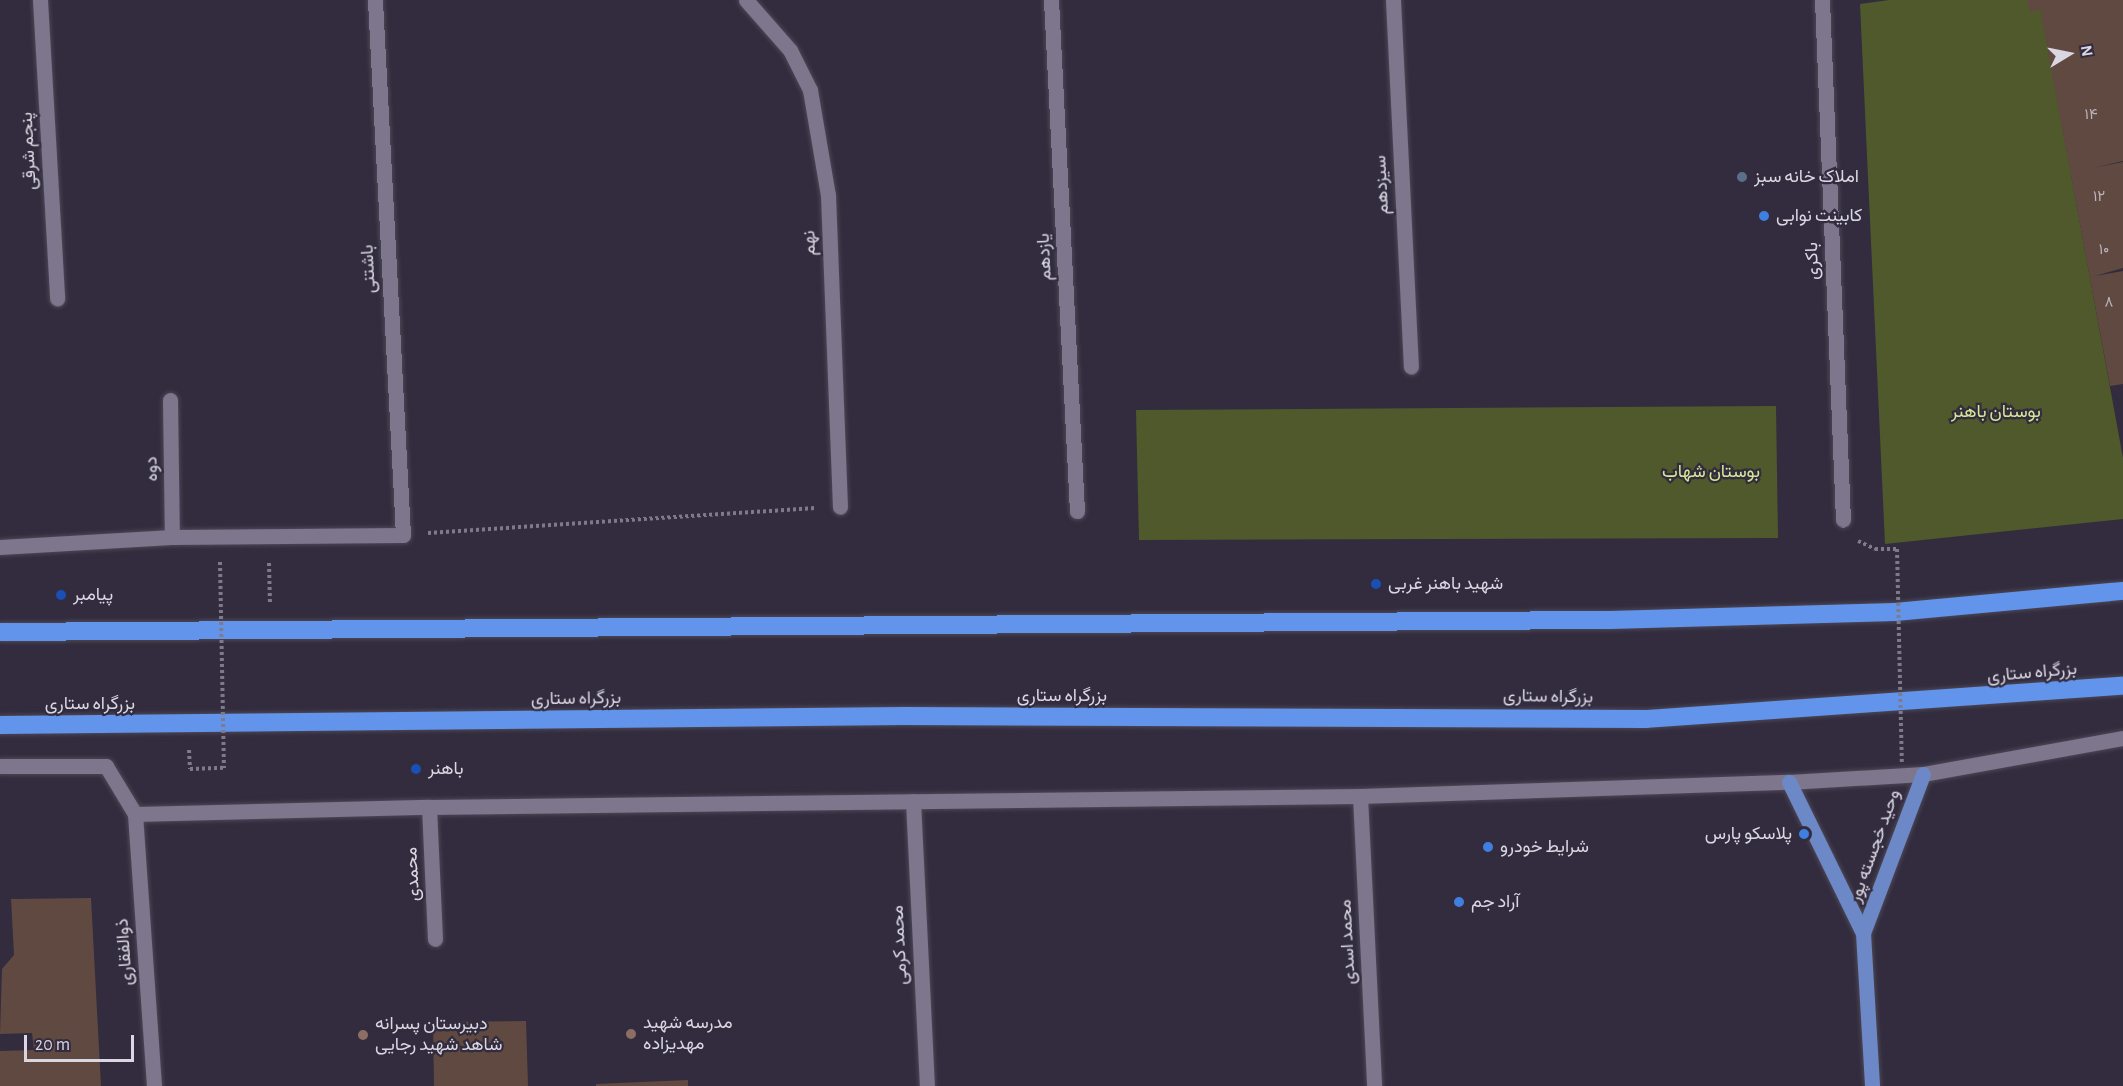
<!DOCTYPE html>
<meta charset="utf-8">
<style>
body{margin:0}
#map{position:relative;width:2123px;height:1086px;overflow:hidden;background:#322c3e;font-family:"Alegreya Sans",Vazirmatn,sans-serif}
div>[style]{position:absolute}
.green>*{inset:0;background:#50592c}
.building>*{inset:0;background:#604941}
.path>*{height:4px;margin-top:-2px;transform-origin:0;background:repeating-linear-gradient(90deg,#7e7a89 0 3px,transparent 0 6px)}
.roads{filter:drop-shadow(0 0 2px #4c4756) drop-shadow(0 0 2px #4c4756)}
.minor>*{height:15px;margin:-7.5px;padding:0 7.5px;transform-origin:7.5px;border-radius:7.5px;background:#7d768c}
.major>*{height:15px;margin:-7.5px;padding:0 7.5px;transform-origin:7.5px;border-radius:7.5px;background:#6d88c6}
.highway>*{height:18px;margin:-9px;padding:0 9px;transform-origin:9px;border-radius:9px;background:#6394ec}
.path-bridge>*{height:4px;margin-top:-2px;transform-origin:0;background:repeating-linear-gradient(90deg,#7e7a89 0 3px,transparent 0 6px)}
.dots>*{width:16px;height:16px;translate:-50% -50%;box-sizing:border-box;border:3px solid #322c3e;border-radius:50%}
span{translate:-50% -50%;white-space:nowrap;text-align:center;line-height:1.15;-webkit-text-stroke:4.5px #322c3e;paint-order:stroke}
.number-label{font-size:15px;color:#bcb4ba}
.number-label span{-webkit-text-stroke-width:0}
.street-label{font-size:18px;color:#dad7e3}
.poi-label{font-size:18px;color:#dad7e3}
.left{translate:0 -50%;text-align:left}
.right{translate:-100% -50%;text-align:right}
.park-label{font-size:18px;color:#d6e796}
.north{position:absolute;left:2039px;top:24px;width:60px;height:60px;-webkit-text-stroke:4px #322c3e;paint-order:stroke;rotate:80deg;font-size:16px;font-weight:700;line-height:24px;text-align:center;color:#dad7e3}
.north::after{content:'';display:block;margin:auto;width:21px;height:27px;background:#dad7e3;clip-path:polygon(50% 0,100% 100%,50% 72%,0 100%)}
.scale{position:absolute;left:24px;top:1035px;width:110px;height:27px;box-sizing:border-box;border:3px solid #dad7e3;border-top:0;padding-left:8px;font-size:18px;line-height:21px;white-space:nowrap;color:#dad7e3;-webkit-text-stroke:4px #322c3e;paint-order:stroke}
</style>
<div id="map">
<div class="green">
<div style="clip-path:polygon(1889px 0,2039px 0,2123px 458px,2123px 519px,1885px 544px,1860px 4px)"></div>
<div style="clip-path:polygon(1776px 406px,1778px 538px,1139px 540px,1136px 410px)"></div>
</div>
<div class="building">
<div style="clip-path:polygon(2027px 0,2123px 0,2123px 161px,2092px 168px,2123px 162px,2123px 268px,2095px 276px,2123px 271px,2123px 384px,2110px 386px,2040px 9px,2030px 13px)"></div>
<div style="clip-path:polygon(91px 898px,101px 1086px,0 1086px,0 1051px,34px 1050px,32px 1033px,0 1034px,2px 969px,14px 955px,11px 899px)"></div>
<div style="clip-path:polygon(526px 1021px,528px 1086px,434px 1086px,433px 1022px)"></div>
<div style="clip-path:polygon(688px 1080px,688px 1086px,596px 1086px,596px 1084px)"></div>
</div>
<div class="path">
<div style="left:428px;top:533px;width:388px;rotate:-3.7deg"></div>
<div style="left:1858px;top:541px;width:19px;rotate:25deg"></div>
<div style="left:1875px;top:549px;width:22px"></div>
<div style="left:269px;top:563px;width:41px;rotate:88.6deg"></div>
<div style="left:189px;top:750px;width:19px;rotate:87deg"></div>
<div style="left:190px;top:769px;width:34px;rotate:-2deg"></div>
</div>
<div class="roads">
<div class="minor">
<div style="left:40px;top:0;width:299px;rotate:86.7deg"></div>
<div style="left:746px;top:0;width:67px;rotate:48.7deg"></div>
<div style="left:790px;top:50px;width:45px;rotate:63.4deg"></div>
<div style="left:810px;top:90px;width:107px;rotate:80.3deg"></div>
<div style="left:828px;top:195px;width:312px;rotate:87.8deg"></div>
<div style="left:1051px;top:0;width:512px;rotate:87.09deg"></div>
<div style="left:1393px;top:0;width:367px;rotate:87.2deg"></div>
<div style="left:1822px;top:0;width:520px;rotate:87.69deg"></div>
<div style="left:170px;top:400px;width:137px;rotate:89.2deg"></div>
<div style="left:0;top:547px;width:172px;rotate:-3.3deg"></div>
<div style="left:172px;top:537px;width:231px;rotate:-0.5deg"></div>
<div style="left:403px;top:535px;width:536px;rotate:-93deg"></div>
<div style="left:0;top:766px;width:106px"></div>
<div style="left:106px;top:766px;width:56px;rotate:58.9deg"></div>
<div style="left:135px;top:814px;width:273px;rotate:86deg"></div>
<div style="left:1360px;top:796px;width:290px;rotate:87.2deg"></div>
<div style="left:913px;top:801px;width:285px;rotate:87.2deg"></div>
<div style="left:429px;top:807px;width:132px;rotate:87.4deg"></div>
<div style="left:135px;top:814px;width:294px;rotate:-1.4deg"></div>
<div style="left:429px;top:807px;width:931px;rotate:-0.68deg"></div>
<div style="left:1360px;top:796px;width:429px;rotate:-1.9deg"></div>
<div style="left:1789px;top:782px;width:134px;rotate:-3.4deg"></div>
<div style="left:1923px;top:774px;width:203px;rotate:-10.2deg"></div>
</div>
<div class="major">
<div style="left:1789px;top:782px;width:168px;rotate:63.9deg"></div>
<div style="left:1863px;top:933px;width:153px;rotate:86.6deg"></div>
<div style="left:1863px;top:933px;width:170px;rotate:-69.3deg"></div>
</div>
<div class="highway">
<div style="left:0;top:632px;width:1610px;rotate:-0.43deg"></div>
<div style="left:1610px;top:620px;width:285px;rotate:-1.6deg"></div>
<div style="left:1895px;top:612px;width:229px;rotate:-5.3deg"></div>
<div style="left:0;top:725px;width:904px;rotate:-0.57deg"></div>
<div style="left:904px;top:716px;width:742px;rotate:0.23deg"></div>
<div style="left:1646px;top:719px;width:478px;rotate:-4deg"></div>
</div>
</div>
<div class="path-bridge">
<div style="left:1897px;top:549px;width:216px;rotate:88.7deg"></div>
<div style="left:220px;top:562px;width:206px;rotate:88.9deg"></div>
</div>
<div class="dots">
<div style="left:1742px;top:177px;background:#5c6f8a"></div>
<div style="left:1764px;top:216px;background:#3f7fe0"></div>
<div style="left:1376px;top:584px;background:#1a4fb4"></div>
<div style="left:61px;top:595px;background:#1a4fb4"></div>
<div style="left:416px;top:769px;background:#1a4fb4"></div>
<div style="left:1804px;top:834px;background:#3f7fe0"></div>
<div style="left:1488px;top:847px;background:#3f7fe0"></div>
<div style="left:1459px;top:902px;background:#3f7fe0"></div>
<div style="left:631px;top:1034px;background:#8d6e63"></div>
<div style="left:363px;top:1035px;background:#8d6e63"></div>
</div>
<div class="number-label">
<span style="left:2091px;top:115px">۱۴</span>
<span style="left:2099px;top:197px">۱۲</span>
<span style="left:2104px;top:250px">۱۰</span>
<span style="left:2109px;top:303px">۸</span>
</div>
<div class="street-label">
<span style="left:29px;top:151px;rotate:-93deg">پنجم شرقی</span>
<span style="left:1382px;top:185px;rotate:-93deg">سیزدهم</span>
<span style="left:810px;top:243px;rotate:-92deg">نهم</span>
<span style="left:1045px;top:257px;rotate:-93deg">یازدهم</span>
<span style="left:1813px;top:261px;rotate:-92deg">باکری</span>
<span style="left:369px;top:269px;rotate:-93deg">باشتنی</span>
<span style="left:152px;top:469px;rotate:-91deg">دوه</span>
<span style="left:2032px;top:673px;rotate:-5deg">بزرگراه ستاری</span>
<span style="left:1062px;top:696px">بزرگراه ستاری</span>
<span style="left:1548px;top:697px;rotate:1deg">بزرگراه ستاری</span>
<span style="left:576px;top:699px;rotate:-1deg">بزرگراه ستاری</span>
<span style="left:90px;top:704px">بزرگراه ستاری</span>
<span style="left:1875px;top:846px;rotate:-70deg">وحید خجسته پور</span>
<span style="left:413px;top:874px;rotate:-93deg">محمدی</span>
<span style="left:1348px;top:942px;rotate:-93deg">محمد اسدی</span>
<span style="left:900px;top:945px;rotate:-93deg">محمد کرمی</span>
<span style="left:125px;top:952px;rotate:-94deg">ذوالفقاری</span>
</div>
<div class="poi-label">
<span class="left" style="left:1754px;top:177px">املاک خانه سبز</span>
<span class="left" style="left:1776px;top:216px">کابینت نوابی</span>
<span class="left" style="left:1388px;top:584px">شهید باهنر غربی</span>
<span class="left" style="left:73px;top:595px">پیامبر</span>
<span class="left" style="left:428px;top:769px">باهنر</span>
<span class="right" style="left:1792px;top:834px">پلاسکو پارس</span>
<span class="left" style="left:1500px;top:847px">شرایط خودرو</span>
<span class="left" style="left:1471px;top:902px">آراد جم</span>
<span class="left" style="left:643px;top:1034px">مدرسه شهيد<br>مهديزاده</span>
<span class="left" style="left:375px;top:1035px">دبیرستان پسرانه<br>شاهد شهید رجایی</span>
</div>
<div class="park-label">
<span style="left:1996px;top:412px">بوستان باهنر</span>
<span style="left:1711px;top:472px">بوستان شهاب</span>
</div>
<div class="north">N</div>
<div class="scale">20 m</div>
</div>
